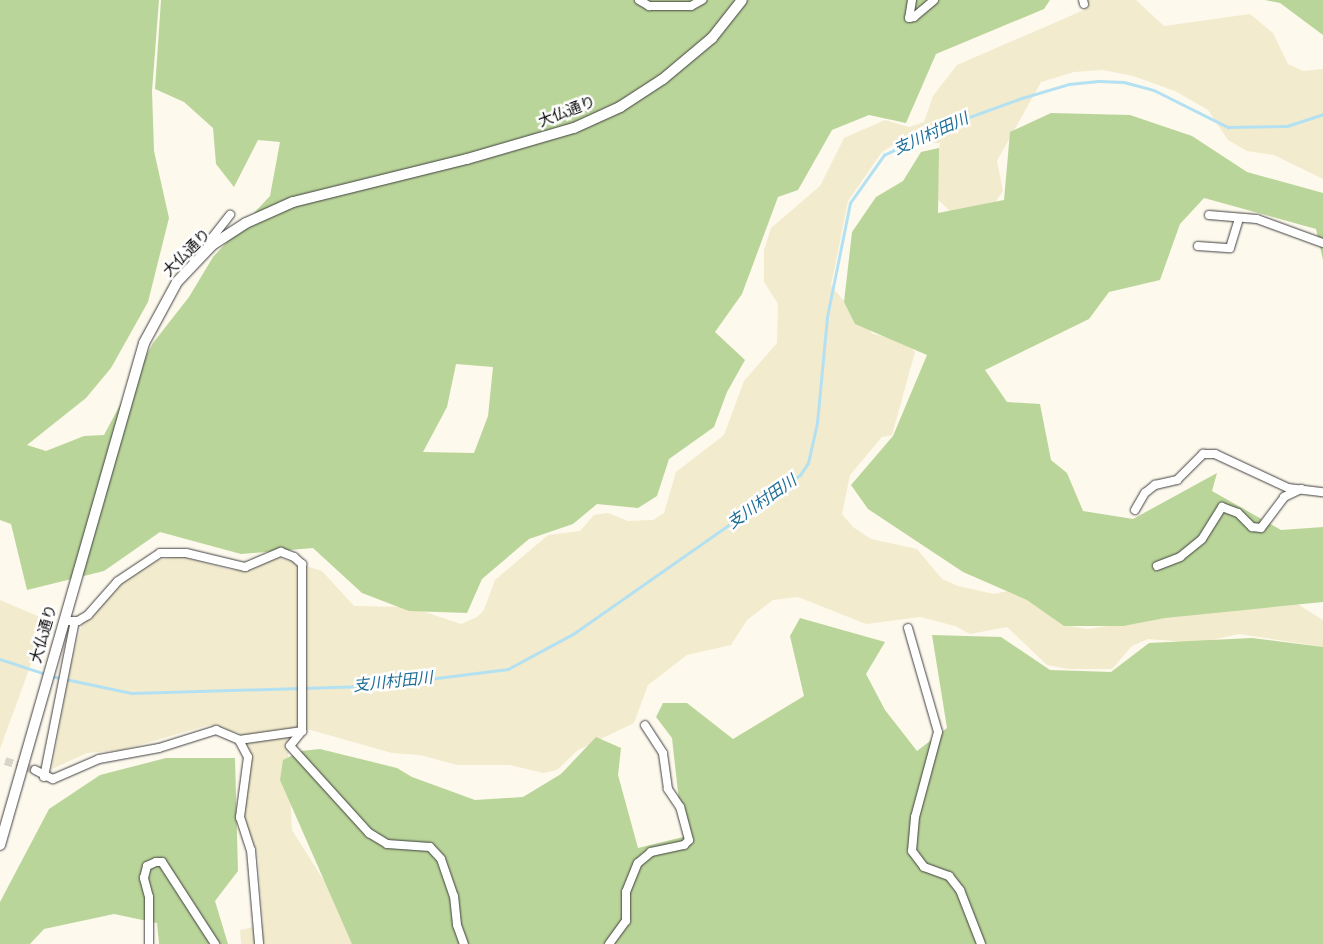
<!DOCTYPE html>
<meta charset="utf-8">
<style>
body{margin:0}
#map{position:relative;width:1323px;height:944px;overflow:hidden;background:#fef9ed;font-family:Bitter,"Noto Sans JP",serif}
div>[style]{position:absolute}
.farmland>*{inset:0;background:#f2ebce}
.forest>*{inset:0;background:#bad599}
.stream>*{height:2.5px;margin:-1.25px;padding:0 1.25px;transform-origin:1.25px;border-radius:1.25px;background:#b4e1f2}
.minor-tunnel>*{height:8px;margin-top:-4px;transform-origin:0;background:repeating-linear-gradient(90deg,#dad5cb 0 8px,transparent 0 12px)}
.roads{filter:drop-shadow(0 0 1px #3f3f3f) drop-shadow(0 0 1px #3f3f3f)}
.minor>*{height:8px;margin:-4px;padding:0 4px;transform-origin:4px;border-radius:4px;background:#fff}
.tertiary>*{height:10px;margin:-5px;padding:0 5px;transform-origin:5px;border-radius:5px;background:#fff}
span{translate:-50% -50%;white-space:nowrap;text-align:center;line-height:1.15;-webkit-text-stroke:5px #fff;paint-order:stroke}
.street-label{font-size:15px;color:#0c0c0c}
.water-label{font-size:16px;color:#1e6d96;font-style:italic}
</style>
<div id="map">
<div class="farmland">
<div style="clip-path:polygon(1085px 0,1136px 0,1164px 26px,1250px 14px,1273px 33px,1288px 64px,1303px 71px,1323px 69px,1323px 179px,1274px 155px,1247px 151px,1228px 140px,1208px 110px,1175px 91px,1133px 76px,1103px 70px,1074px 72px,1041px 82px,997px 161px,1003px 191px,991px 208px,952px 213px,932px 194px,940px 143px,896px 143px,882px 152px,848px 201px,831px 286px,873px 334px,906px 341px,915px 352px,892px 435px,882px 437px,850px 475px,842px 514px,853px 527px,871px 539px,917px 549px,942px 579px,958px 586px,994px 594px,1012px 590px,1029px 597px,1064px 625px,1087px 629px,1291px 600px,1323px 620px,1323px 647px,1239px 634px,1198px 643px,1148px 639px,1132px 646px,1112px 669px,1068px 669px,1047px 665px,1007px 627px,970px 634px,955px 626px,920px 617px,866px 624px,798px 597px,773px 600px,747px 620px,731px 645px,687px 655px,648px 685px,634px 723px,578px 750px,557px 770px,543px 773px,510px 765px,457px 765px,420px 755px,392px 753px,307px 729px,288px 754px,292px 830px,364px 944px,241px 944px,240px 930px,263px 925px,258px 855px,243px 816px,251px 756px,242px 734px,209px 725px,122px 750px,87px 753px,52px 769px,70px 667px,82px 624px,127px 579px,158px 560px,180px 556px,230px 570px,251px 570px,277px 557px,322px 571px,354px 606px,410px 607px,461px 624px,477px 617px,484px 610px,495px 580px,548px 535px,580px 531px,594px 515px,608px 513px,628px 521px,653px 520px,664px 513px,676px 472px,724px 435px,744px 381px,777px 343px,778px 304px,764px 282px,764px 250px,771px 228px,820px 186px,844px 138px,885px 120px,909px 127px,924px 122px,933px 96px,957px 65px,1084px 10px)"></div>
<div style="clip-path:polygon(0 600px,47px 620px,0 749px)"></div>
</div>
<div class="forest">
<div style="clip-path:polygon(evenodd,0 0,159px 0,152px 91px,154px 151px,169px 218px,148px 302px,111px 368px,86px 398px,27px 445px,46px 451px,84px 436px,104px 435px,153px 343px,189px 297px,213px 257px,270px 196px,280px 142px,258px 140px,234px 187px,216px 164px,213px 128px,184px 102px,155px 89px,161px 0,1050px 0,1044px 9px,936px 54px,906px 123px,869px 115px,832px 130px,798px 190px,778px 197px,742px 294px,715px 332px,745px 360px,727px 392px,714px 427px,669px 459px,657px 496px,638px 508px,597px 504px,573px 524px,529px 539px,482px 579px,467px 613px,409px 611px,362px 593px,313px 548px,241px 554px,160px 532px,104px 571px,27px 590px,11px 524px,0 520px,0 0,456px 364px,493px 367px,488px 416px,474px 453px,423px 452px,447px 407px,456px 364px)"></div>
<div style="clip-path:polygon(1265px 0,1323px 0,1323px 35px,1280px 3px)"></div>
<div style="clip-path:polygon(1051px 113px,1130px 115px,1192px 136px,1247px 172px,1323px 193px,1323px 260px,1316px 229px,1204px 198px,1180px 224px,1160px 280px,1109px 292px,1089px 319px,985px 370px,1007px 402px,1040px 404px,1051px 460px,1067px 473px,1083px 511px,1133px 519px,1217px 473px,1212px 491px,1281px 530px,1323px 527px,1323px 602px,1165px 618px,1123px 626px,1064px 626px,1027px 600px,963px 572px,868px 509px,851px 485px,893px 436px,927px 355px,855px 324px,844px 302px,852px 232px,876px 197px,903px 181px,921px 152px,939px 148px,938px 213px,1004px 200px,1010px 132px)"></div>
<div style="clip-path:polygon(800px 618px,885px 642px,866px 674px,885px 710px,917px 751px,947px 728px,932px 635px,1001px 637px,1050px 670px,1111px 672px,1149px 643px,1252px 638px,1323px 647px,1323px 944px,352px 944px,280px 780px,283px 760px,301px 751px,320px 749px,397px 768px,412px 777px,475px 800px,523px 797px,561px 774px,596px 737px,621px 748px,618px 775px,638px 848px,683px 837px,672px 738px,656px 717px,663px 703px,687px 703px,733px 739px,804px 696px,790px 636px)"></div>
<div style="clip-path:polygon(166px 758px,235px 758px,238px 871px,215px 901px,228px 944px,159px 944px,157px 923px,114px 914px,44px 929px,30px 944px,0 944px,0 902px,49px 809px,100px 775px)"></div>
</div>
<div class="stream">
<div style="left:0;top:659px;width:48px;rotate:18.1deg"></div>
<div style="left:51px;top:676px;width:83px;rotate:11.9deg"></div>
<div style="left:132px;top:693px;width:241px;rotate:-1.7deg"></div>
<div style="left:373px;top:686px;width:136px;rotate:-7.2deg"></div>
<div style="left:508px;top:669px;width:74px;rotate:-28.3deg"></div>
<div style="left:573px;top:634px;width:277px;rotate:-35deg"></div>
<div style="left:800px;top:475px;width:14px;rotate:-56deg"></div>
<div style="left:808px;top:463px;width:41px;rotate:-77.3deg"></div>
<div style="left:817px;top:423px;width:106px;rotate:-84.6deg"></div>
<div style="left:827px;top:317px;width:116px;rotate:-78.6deg"></div>
<div style="left:850px;top:203px;width:59px;rotate:-54.7deg"></div>
<div style="left:884px;top:155px;width:73px;rotate:-25.2deg"></div>
<div style="left:950px;top:124px;width:77px;rotate:-19.9deg"></div>
<div style="left:1022px;top:98px;width:49px;rotate:-16.6deg"></div>
<div style="left:1069px;top:84px;width:29px;rotate:-6deg"></div>
<div style="left:1098px;top:81px;width:26px;rotate:2deg"></div>
<div style="left:1124px;top:82px;width:31px;rotate:15deg"></div>
<div style="left:1154px;top:90px;width:83px;rotate:26.6deg"></div>
<div style="left:1228px;top:127px;width:59px;rotate:-1deg"></div>
<div style="left:1287px;top:126px;width:38px;rotate:-18deg"></div>
</div>
<div class="minor-tunnel">
<div style="left:5px;top:761px;width:31px;rotate:17deg"></div>
</div>
<div class="roads">
<div class="minor">
<div style="left:639px;top:0;width:12px;rotate:31deg"></div>
<div style="left:649px;top:6px;width:42px"></div>
<div style="left:691px;top:6px;width:13px;rotate:-29deg"></div>
<div style="left:912px;top:0;width:18px;rotate:99deg"></div>
<div style="left:909px;top:18px;width:5px;rotate:-11deg"></div>
<div style="left:914px;top:17px;width:26px;rotate:-40deg"></div>
<div style="left:1083px;top:0;width:4px;rotate:76deg"></div>
<div style="left:1209px;top:215px;width:48px;rotate:4.8deg"></div>
<div style="left:1257px;top:219px;width:70px;rotate:20deg"></div>
<div style="left:1198px;top:246px;width:32px;rotate:4deg"></div>
<div style="left:1230px;top:248px;width:31px;rotate:-73deg"></div>
<div style="left:207px;top:248px;width:5px;rotate:-79deg"></div>
<div style="left:208px;top:243px;width:36px;rotate:-52deg"></div>
<div style="left:1135px;top:510px;width:20px;rotate:-60deg"></div>
<div style="left:1145px;top:493px;width:13px;rotate:-39deg"></div>
<div style="left:1155px;top:485px;width:23px;rotate:-13deg"></div>
<div style="left:1177px;top:480px;width:37px;rotate:-45deg"></div>
<div style="left:1203px;top:454px;width:12px"></div>
<div style="left:1215px;top:454px;width:81px;rotate:25deg"></div>
<div style="left:1288px;top:488px;width:35px;rotate:7deg"></div>
<div style="left:1157px;top:566px;width:25px;rotate:-21deg"></div>
<div style="left:1180px;top:557px;width:28px;rotate:-39deg"></div>
<div style="left:1202px;top:539px;width:38px;rotate:-58deg"></div>
<div style="left:1222px;top:507px;width:17px;rotate:21deg"></div>
<div style="left:1238px;top:513px;width:20px;rotate:45deg"></div>
<div style="left:1252px;top:527px;width:9px;rotate:6deg"></div>
<div style="left:1261px;top:528px;width:39px;rotate:-53deg"></div>
<div style="left:1284px;top:497px;width:19px;rotate:-25deg"></div>
<div style="left:64px;top:621px;width:14px"></div>
<div style="left:78px;top:621px;width:12px;rotate:-31deg"></div>
<div style="left:88px;top:615px;width:45px;rotate:-48.6deg"></div>
<div style="left:118px;top:581px;width:50px;rotate:-33.7deg"></div>
<div style="left:160px;top:553px;width:26px"></div>
<div style="left:186px;top:553px;width:61px;rotate:13.3deg"></div>
<div style="left:245px;top:567px;width:39px;rotate:-23deg"></div>
<div style="left:281px;top:552px;width:14px;rotate:21deg"></div>
<div style="left:294px;top:557px;width:11px;rotate:41deg"></div>
<div style="left:302px;top:564px;width:167px;rotate:90deg"></div>
<div style="left:302px;top:731px;width:19px;rotate:129deg"></div>
<div style="left:290px;top:746px;width:118px;rotate:47.8deg"></div>
<div style="left:369px;top:833px;width:21px;rotate:31deg"></div>
<div style="left:387px;top:844px;width:43px;rotate:4deg"></div>
<div style="left:430px;top:847px;width:16px;rotate:47deg"></div>
<div style="left:441px;top:859px;width:39px;rotate:71deg"></div>
<div style="left:454px;top:896px;width:29px;rotate:84deg"></div>
<div style="left:457px;top:925px;width:20px;rotate:70deg"></div>
<div style="left:908px;top:628px;width:108px;rotate:73.9deg"></div>
<div style="left:938px;top:732px;width:88px;rotate:105.1deg"></div>
<div style="left:915px;top:817px;width:34px;rotate:95deg"></div>
<div style="left:912px;top:851px;width:20px;rotate:53deg"></div>
<div style="left:924px;top:867px;width:27px;rotate:20deg"></div>
<div style="left:949px;top:876px;width:18px;rotate:52deg"></div>
<div style="left:960px;top:890px;width:58px;rotate:68.7deg"></div>
<div style="left:239px;top:740px;width:19px;rotate:62deg"></div>
<div style="left:248px;top:757px;width:61px;rotate:97.6deg"></div>
<div style="left:240px;top:817px;width:35px;rotate:72deg"></div>
<div style="left:251px;top:850px;width:94px;rotate:85.1deg"></div>
<div style="left:35px;top:770px;width:20px;rotate:27deg"></div>
<div style="left:53px;top:779px;width:50px;rotate:-23.5deg"></div>
<div style="left:99px;top:759px;width:61px;rotate:-10.4deg"></div>
<div style="left:159px;top:748px;width:60px;rotate:-17.5deg"></div>
<div style="left:216px;top:730px;width:25px;rotate:23deg"></div>
<div style="left:239px;top:740px;width:64px;rotate:-8.1deg"></div>
<div style="left:44px;top:777px;width:159px;rotate:-78.8deg"></div>
<div style="left:149px;top:944px;width:47px;rotate:-90deg"></div>
<div style="left:149px;top:897px;width:20px;rotate:-105deg"></div>
<div style="left:144px;top:878px;width:12px;rotate:-76deg"></div>
<div style="left:147px;top:866px;width:10px;rotate:-24deg"></div>
<div style="left:156px;top:862px;width:6px"></div>
<div style="left:162px;top:862px;width:98px;rotate:57.1deg"></div>
<div style="left:609px;top:944px;width:29px;rotate:-54deg"></div>
<div style="left:626px;top:921px;width:29px;rotate:-90deg"></div>
<div style="left:626px;top:892px;width:31px;rotate:-68deg"></div>
<div style="left:638px;top:863px;width:17px;rotate:-40deg"></div>
<div style="left:651px;top:852px;width:34px;rotate:-12deg"></div>
<div style="left:684px;top:845px;width:7px;rotate:-45deg"></div>
<div style="left:689px;top:840px;width:34px;rotate:-105deg"></div>
<div style="left:680px;top:807px;width:22px;rotate:-124deg"></div>
<div style="left:668px;top:789px;width:36px;rotate:-98deg"></div>
<div style="left:663px;top:753px;width:33px;rotate:-123deg"></div>
</div>
<div class="tertiary">
<div style="left:0;top:845px;width:522px;rotate:-73.99deg"></div>
<div style="left:144px;top:343px;width:69px;rotate:-61.6deg"></div>
<div style="left:177px;top:282px;width:51px;rotate:-46.6deg"></div>
<div style="left:212px;top:245px;width:40px;rotate:-32.9deg"></div>
<div style="left:246px;top:223px;width:51px;rotate:-24.1deg"></div>
<div style="left:293px;top:202px;width:179px;rotate:-13.9deg"></div>
<div style="left:467px;top:159px;width:111px;rotate:-16.2deg"></div>
<div style="left:574px;top:128px;width:51px;rotate:-24.5deg"></div>
<div style="left:620px;top:107px;width:51px;rotate:-33.1deg"></div>
<div style="left:663px;top:79px;width:64px;rotate:-39.9deg"></div>
<div style="left:712px;top:38px;width:48px;rotate:-51.7deg"></div>
</div>
</div>
<div class="street-label">
<span style="left:567px;top:112px;rotate:-21deg">大仏通り</span>
<span style="left:187px;top:253px;rotate:-45deg">大仏通り</span>
<span style="left:44px;top:634px;rotate:-74deg">大仏通り</span>
</div>
<div class="water-label">
<span style="left:931px;top:134px;rotate:-24deg">支川村田川</span>
<span style="left:762px;top:502px;rotate:-35deg">支川村田川</span>
<span style="left:393px;top:682px;rotate:-6deg">支川村田川</span>
</div>
</div>
